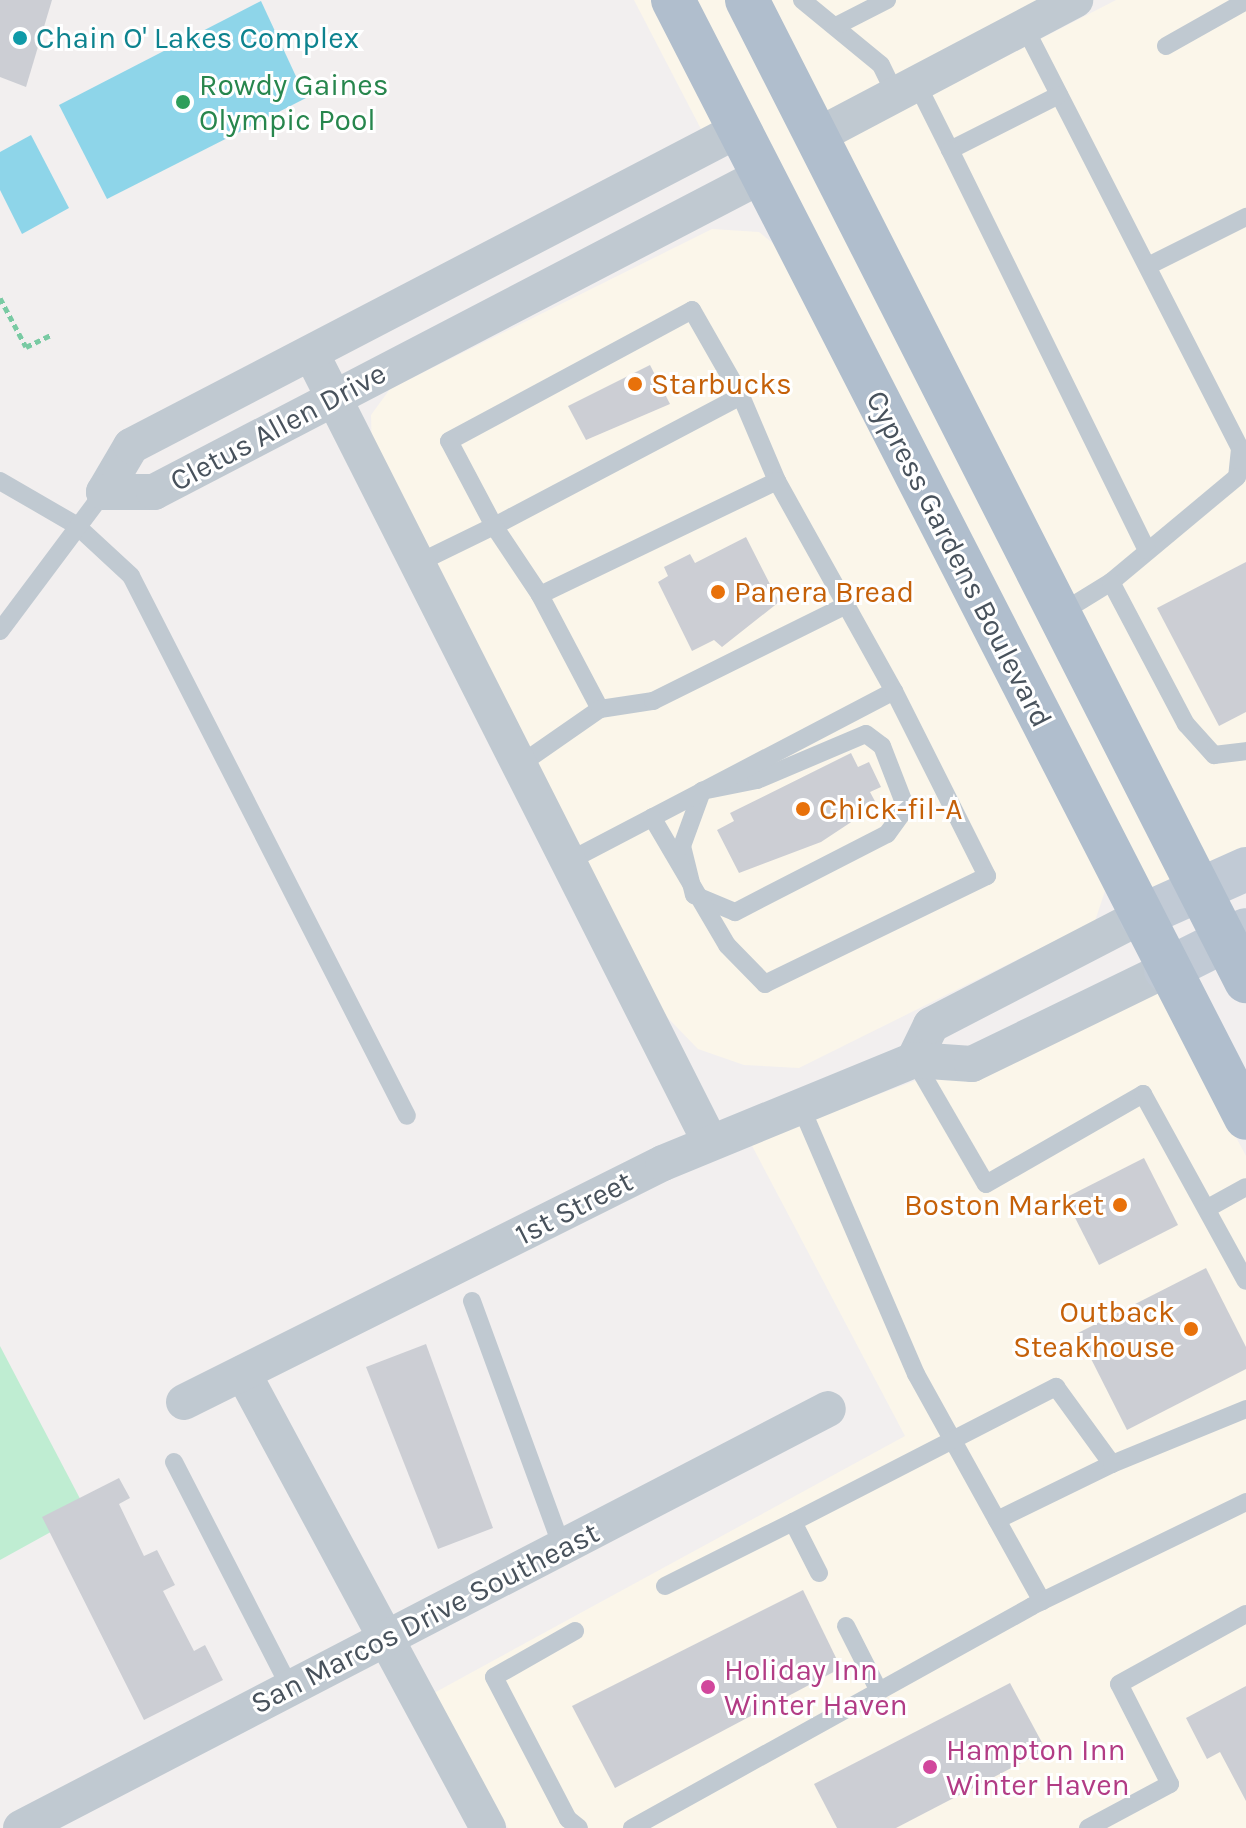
<!DOCTYPE html>
<style>
body{margin:0}
#map{position:relative;width:1246px;height:1828px;overflow:hidden;background:#f2efef;font-family:Karla,sans-serif}
div>[style]{position:absolute}
.commercial>*{inset:0;background:#fbf6ea}
.green>*{inset:0;background:#bfedd2}
.water>*{inset:0;background:#8ed5e9}
.building>*{inset:0;background:#ccced4}
.path>*{height:5px;margin-top:-2.5px;transform-origin:0;background:repeating-linear-gradient(90deg,#79caa3 0 6px,transparent 0 10px)}
.service>*{height:18px;margin:-9px;padding:0 9px;transform-origin:9px;border-radius:9px;background:#c0c9d1}
.minor>*{height:36px;margin:-18px;padding:0 18px;transform-origin:18px;border-radius:18px;background:#c0c9d1}
.secondary>*{height:44px;margin:-22px;padding:0 22px;transform-origin:22px;border-radius:22px;background:#c1cad5}
.primary>*{height:44px;margin:-22px;padding:0 22px;transform-origin:22px;border-radius:22px;background:#b0becd}
.dots>*{width:22px;height:22px;translate:-50% -50%;box-sizing:border-box;border:4px solid #fff;border-radius:50%}
span{translate:-50% -50%;white-space:nowrap;text-align:center;line-height:1.15;-webkit-text-stroke:6px #fff;paint-order:stroke}
.culture-label{font-size:30px;color:#0d838f}
.left{translate:0 -50%;text-align:left}
.leisure-label{font-size:30px;color:#27864d}
.food-label{font-size:30px;color:#c56008}
.right{translate:-100% -50%;text-align:right}
.street-label{font-size:30px;color:#48525c}
.hotel-label{font-size:30px;color:#b23c85}
</style>
<div id="map">
<div class="commercial">
<div style="clip-path:polygon(634px 0,653px 0,717px 123px,702px 131px)"></div>
<div style="clip-path:polygon(693px 0,727px 0,1175px 882px,1150px 894px)"></div>
<div style="clip-path:polygon(767px 0,1041px 0,825px 114px)"></div>
<div style="clip-path:polygon(1116px 0,1246px 0,1246px 852px,1208px 867px,840px 142px)"></div>
<div style="clip-path:polygon(712px 229px,759px 232px,790px 257px,1106px 888px,1095px 921px,799px 1068px,744px 1065px,698px 1049px,663px 1013px,372px 450px,371px 415px,390px 389px)"></div>
<div style="clip-path:polygon(1158px 991px,1246px 1156px,1246px 1828px,508px 1828px,434px 1693px,905px 1436px,750px 1142px)"></div>
</div>
<div class="green">
<div style="clip-path:polygon(0 1346px,87px 1512px,0 1560px)"></div>
</div>
<div class="water">
<div style="clip-path:polygon(261px 1px,306px 98px,107px 199px,59px 105px)"></div>
<div style="clip-path:polygon(31px 135px,69px 208px,22px 234px,0 190px,0 152px)"></div>
</div>
<div class="building">
<div style="clip-path:polygon(0 0,52px 0,26px 87px,0 77px)"></div>
<div style="clip-path:polygon(650px 365px,670px 404px,586px 440px,568px 406px)"></div>
<div style="clip-path:polygon(746px 537px,779px 602px,722px 647px,714px 640px,692px 651px,658px 582px,668px 576px,664px 567px,690px 554px,695px 563px)"></div>
<div style="clip-path:polygon(1246px 562px,1246px 712px,1219px 726px,1157px 608px)"></div>
<div style="clip-path:polygon(851px 753px,858px 767px,869px 762px,881px 787px,870px 792px,877px 805px,821px 842px,739px 873px,717px 830px,734px 821px,730px 813px)"></div>
<div style="clip-path:polygon(1144px 1158px,1178px 1225px,1099px 1265px,1065px 1198px)"></div>
<div style="clip-path:polygon(1206px 1268px,1246px 1347px,1246px 1369px,1127px 1430px,1078px 1333px)"></div>
<div style="clip-path:polygon(426px 1344px,493px 1528px,438px 1549px,366px 1367px)"></div>
<div style="clip-path:polygon(119px 1478px,130px 1498px,119px 1504px,144px 1556px,157px 1550px,175px 1585px,163px 1591px,194px 1651px,205px 1645px,223px 1680px,144px 1720px,42px 1517px)"></div>
<div style="clip-path:polygon(803px 1590px,841px 1668px,615px 1788px,572px 1706px)"></div>
<div style="clip-path:polygon(1010px 1683px,1046px 1750px,896px 1828px,837px 1828px,814px 1784px)"></div>
<div style="clip-path:polygon(1246px 1686px,1246px 1801px,1220px 1752px,1207px 1759px,1186px 1718px)"></div>
</div>
<div class="path">
<div style="left:0;top:298px;width:55px;rotate:62deg"></div>
<div style="left:26px;top:347px;width:28px;rotate:-26deg"></div>
</div>
<div class="service">
<div style="left:802px;top:0;width:102px;rotate:39.4deg"></div>
<div style="left:881px;top:65px;width:32px;rotate:64deg"></div>
<div style="left:838px;top:25px;width:55px;rotate:-27deg"></div>
<div style="left:1024px;top:26px;width:475px;rotate:62.9deg"></div>
<div style="left:1240px;top:449px;width:28px;rotate:96deg"></div>
<div style="left:1237px;top:477px;width:164px;rotate:140.2deg"></div>
<div style="left:1111px;top:582px;width:61px;rotate:148.4deg"></div>
<div style="left:1166px;top:46px;width:92px;rotate:-29.4deg"></div>
<div style="left:916px;top:82px;width:76px;rotate:63.4deg"></div>
<div style="left:1059px;top:95px;width:122px;rotate:153.2deg"></div>
<div style="left:950px;top:150px;width:446px;rotate:63.8deg"></div>
<div style="left:1148px;top:266px;width:110px;rotate:-26.6deg"></div>
<div style="left:741px;top:396px;width:279px;rotate:152.2deg"></div>
<div style="left:494px;top:526px;width:96px;rotate:-117.9deg"></div>
<div style="left:449px;top:441px;width:276px;rotate:-28.3deg"></div>
<div style="left:692px;top:310px;width:99px;rotate:60.3deg"></div>
<div style="left:741px;top:396px;width:92px;rotate:67deg"></div>
<div style="left:0;top:481px;width:88px;rotate:30.1deg"></div>
<div style="left:76px;top:525px;width:75px;rotate:42.8deg"></div>
<div style="left:131px;top:576px;width:606px;rotate:62.93deg"></div>
<div style="left:414px;top:565px;width:89px;rotate:-26deg"></div>
<div style="left:494px;top:526px;width:83px;rotate:56.3deg"></div>
<div style="left:1111px;top:582px;width:161px;rotate:62.2deg"></div>
<div style="left:1186px;top:724px;width:42px;rotate:47.9deg"></div>
<div style="left:1214px;top:755px;width:32px;rotate:-7deg"></div>
<div style="left:0;top:631px;width:174px;rotate:-53.2deg"></div>
<div style="left:600px;top:709px;width:129px;rotate:-117.8deg"></div>
<div style="left:540px;top:595px;width:263px;rotate:-25.7deg"></div>
<div style="left:777px;top:481px;width:240px;rotate:60.9deg"></div>
<div style="left:866px;top:734px;width:20px;rotate:37deg"></div>
<div style="left:882px;top:746px;width:66px;rotate:68.8deg"></div>
<div style="left:906px;top:808px;width:32px;rotate:126deg"></div>
<div style="left:887px;top:834px;width:171px;rotate:152.8deg"></div>
<div style="left:735px;top:912px;width:44px;rotate:-157.5deg"></div>
<div style="left:694px;top:895px;width:50px;rotate:-103.8deg"></div>
<div style="left:682px;top:846px;width:59px;rotate:-70deg"></div>
<div style="left:702px;top:791px;width:56px;rotate:-11.3deg"></div>
<div style="left:757px;top:780px;width:118px;rotate:-22.9deg"></div>
<div style="left:518px;top:766px;width:100px;rotate:-34.8deg"></div>
<div style="left:600px;top:709px;width:54px;rotate:-8.6deg"></div>
<div style="left:653px;top:701px;width:216px;rotate:-26.4deg"></div>
<div style="left:567px;top:862px;width:369px;rotate:-27.6deg"></div>
<div style="left:894px;top:691px;width:207px;rotate:63.3deg"></div>
<div style="left:987px;top:876px;width:247px;rotate:154.1deg"></div>
<div style="left:765px;top:984px;width:54px;rotate:-134.3deg"></div>
<div style="left:727px;top:945px;width:148px;rotate:-120.4deg"></div>
<div style="left:914px;top:1060px;width:143px;rotate:59.9deg"></div>
<div style="left:986px;top:1184px;width:181px;rotate:-29.8deg"></div>
<div style="left:1143px;top:1094px;width:213px;rotate:61.2deg"></div>
<div style="left:801px;top:1107px;width:291px;rotate:66.7deg"></div>
<div style="left:916px;top:1374px;width:260px;rotate:61deg"></div>
<div style="left:1208px;top:1208px;width:43px;rotate:-28.9deg"></div>
<div style="left:472px;top:1301px;width:262px;rotate:69.9deg"></div>
<div style="left:174px;top:1462px;width:254px;rotate:62.8deg"></div>
<div style="left:997px;top:1520px;width:128px;rotate:-26deg"></div>
<div style="left:819px;top:1573px;width:57px;rotate:-117deg"></div>
<div style="left:793px;top:1522px;width:296px;rotate:-27.2deg"></div>
<div style="left:1056px;top:1387px;width:95px;rotate:54deg"></div>
<div style="left:1112px;top:1464px;width:145px;rotate:-22.3deg"></div>
<div style="left:665px;top:1586px;width:143px;rotate:-26.6deg"></div>
<div style="left:846px;top:1626px;width:73px;rotate:63.1deg"></div>
<div style="left:575px;top:1631px;width:93px;rotate:150.4deg"></div>
<div style="left:494px;top:1677px;width:160px;rotate:62.5deg"></div>
<div style="left:568px;top:1819px;width:14px;rotate:39deg"></div>
<div style="left:632px;top:1828px;width:457px;rotate:-29deg"></div>
<div style="left:1032px;top:1606px;width:238px;rotate:-25.9deg"></div>
<div style="left:1088px;top:1828px;width:93px;rotate:-28.2deg"></div>
<div style="left:1170px;top:1784px;width:112px;rotate:-117deg"></div>
<div style="left:1119px;top:1684px;width:145px;rotate:-28.9deg"></div>
</div>
<div class="minor">
<div style="left:817px;top:136px;width:292px;rotate:-27.8deg"></div>
<div style="left:311px;top:353px;width:884px;rotate:63.17deg"></div>
<div style="left:104px;top:492px;width:53px;rotate:-59.6deg"></div>
<div style="left:131px;top:446px;width:687px;rotate:-27.5deg"></div>
<div style="left:104px;top:492px;width:50px"></div>
<div style="left:154px;top:492px;width:687px;rotate:-27.5deg"></div>
<div style="left:914px;top:1060px;width:39px;rotate:-64deg"></div>
<div style="left:931px;top:1025px;width:237px;rotate:-27.4deg"></div>
<div style="left:243px;top:1373px;width:517px;rotate:61.7deg"></div>
<div style="left:184px;top:1402px;width:535px;rotate:-26.52deg"></div>
<div style="left:663px;top:1163px;width:271px;rotate:-22.3deg"></div>
<div style="left:914px;top:1060px;width:58px;rotate:3.9deg"></div>
<div style="left:972px;top:1064px;width:216px;rotate:-25.9deg"></div>
<div style="left:21px;top:1828px;width:909px;rotate:-27.44deg"></div>
</div>
<div class="secondary">
<div style="left:1141px;top:916px;width:115px;rotate:-24.1deg"></div>
<div style="left:1166px;top:970px;width:89px;rotate:-26.6deg"></div>
</div>
<div class="primary">
<div style="left:673px;top:0;width:1256px;rotate:62.86deg"></div>
<div style="left:747px;top:0;width:1101px;rotate:63.04deg"></div>
</div>
<div class="dots">
<div style="left:20px;top:38px;background:#0f9aa8"></div>
<div style="left:183px;top:102px;background:#2e9e5b"></div>
<div style="left:635px;top:384px;background:#e8710a"></div>
<div style="left:718px;top:592px;background:#e8710a"></div>
<div style="left:803px;top:809px;background:#e8710a"></div>
<div style="left:1120px;top:1205px;background:#e8710a"></div>
<div style="left:1191px;top:1329px;background:#e8710a"></div>
<div style="left:708px;top:1687px;background:#d1479c"></div>
<div style="left:930px;top:1767px;background:#d1479c"></div>
</div>
<div class="culture-label">
<span class="left" style="left:36px;top:38px">Chain O' Lakes Complex</span>
</div>
<div class="leisure-label">
<span class="left" style="left:199px;top:102px">Rowdy Gaines<br>Olympic Pool</span>
</div>
<div class="food-label">
<span class="left" style="left:651px;top:384px">Starbucks</span>
<span class="left" style="left:734px;top:592px">Panera Bread</span>
<span class="left" style="left:819px;top:809px">Chick-fil-A</span>
<span class="right" style="left:1104px;top:1205px">Boston Market</span>
<span class="right" style="left:1175px;top:1329px">Outback<br>Steakhouse</span>
</div>
<div class="street-label">
<span style="left:278px;top:427px;rotate:-28deg">Cletus Allen Drive</span>
<span style="left:959px;top:559px;rotate:63deg">Cypress Gardens Boulevard</span>
<span style="left:574px;top:1208px;rotate:-27deg">1st Street</span>
<span style="left:425px;top:1618px;rotate:-27deg">San Marcos Drive Southeast</span>
</div>
<div class="hotel-label">
<span class="left" style="left:724px;top:1687px">Holiday Inn<br>Winter Haven</span>
<span class="left" style="left:946px;top:1767px">Hampton Inn<br>Winter Haven</span>
</div>
</div>
